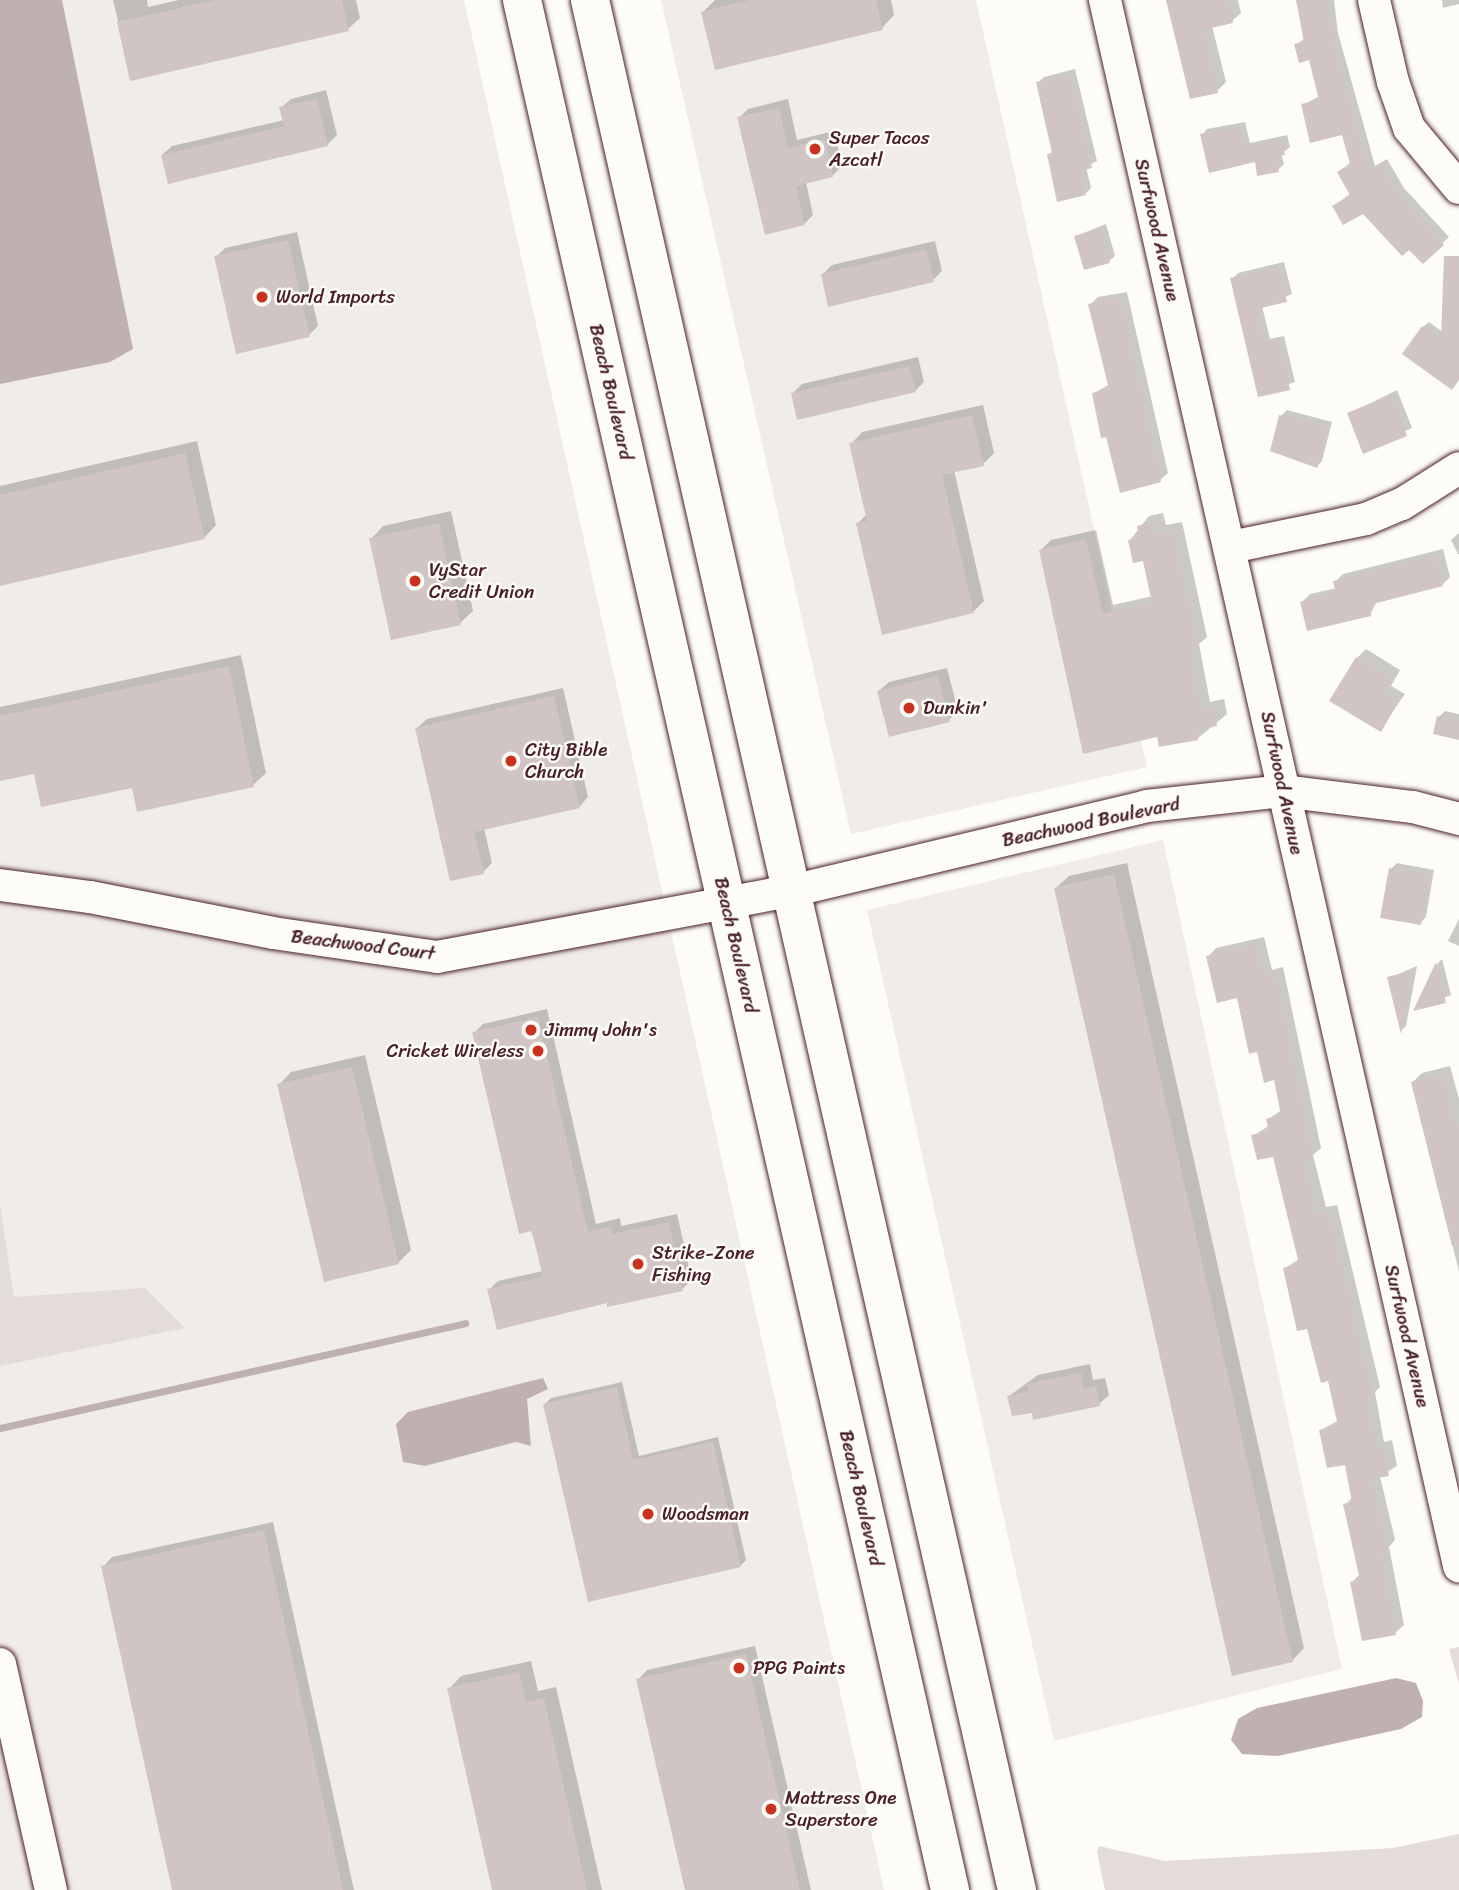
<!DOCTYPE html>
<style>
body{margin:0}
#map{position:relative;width:1459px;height:1890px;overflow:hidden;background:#fdfcf7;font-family:Sriracha,sans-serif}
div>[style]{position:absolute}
.built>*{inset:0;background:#f0ece8}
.green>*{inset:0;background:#e3dcda}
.water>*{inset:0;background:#c0b1b1}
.shadow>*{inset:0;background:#0003}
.stream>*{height:7px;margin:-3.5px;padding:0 3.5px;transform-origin:3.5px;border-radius:3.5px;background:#c0b1b1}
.building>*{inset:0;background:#d0c5c4}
.roads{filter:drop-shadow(0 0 2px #4a1f2b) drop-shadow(0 0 2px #4a1f2b)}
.minor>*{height:32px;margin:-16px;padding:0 16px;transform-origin:16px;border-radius:16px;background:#fdfcf7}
.highway>*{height:38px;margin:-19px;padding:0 19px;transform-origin:19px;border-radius:19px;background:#fdfcf7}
.dots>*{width:19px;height:19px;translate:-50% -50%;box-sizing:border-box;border:4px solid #fdfcf7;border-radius:50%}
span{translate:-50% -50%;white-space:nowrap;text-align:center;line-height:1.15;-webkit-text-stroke:5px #fdfcf7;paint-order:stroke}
.poi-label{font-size:19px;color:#4a1f2b}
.left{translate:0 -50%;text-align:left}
.right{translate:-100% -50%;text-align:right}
.street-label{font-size:19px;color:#4a1f2b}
</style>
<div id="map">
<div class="built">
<div style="clip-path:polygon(0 0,464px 0,884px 1890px,0 1890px)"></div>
<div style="clip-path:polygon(661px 0,976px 0,1147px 767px,851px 834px)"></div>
<div style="clip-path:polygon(1163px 840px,1342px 1669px,1054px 1741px,867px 910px)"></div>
</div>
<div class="green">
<div style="clip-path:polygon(0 1205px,14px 1297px,145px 1288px,185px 1328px,0 1366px)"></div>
<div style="clip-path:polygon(1459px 1647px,1459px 1684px,1449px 1649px)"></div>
<div style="clip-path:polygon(1459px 1834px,1459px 1890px,1105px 1890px,1097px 1852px,1099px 1846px,1165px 1861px,1393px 1848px)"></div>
</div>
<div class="water">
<div style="clip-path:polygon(0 0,62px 0,133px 349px,110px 362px,0 384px)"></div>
<div style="clip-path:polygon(543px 1378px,548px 1389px,527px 1399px,531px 1446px,516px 1442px,425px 1466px,403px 1462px,396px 1424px,408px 1412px)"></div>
<div style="clip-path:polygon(1396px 1678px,1416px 1683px,1423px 1701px,1422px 1717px,1401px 1729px,1278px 1756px,1242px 1754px,1231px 1740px,1238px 1719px,1257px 1708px)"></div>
</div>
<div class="shadow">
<div style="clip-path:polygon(113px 0,147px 0,148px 7px,179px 0,356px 0,360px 18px,348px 29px,132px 79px)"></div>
<div style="clip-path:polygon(715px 0,891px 0,894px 15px,882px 28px,703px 12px)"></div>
<div style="clip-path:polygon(1169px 0,1238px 0,1241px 13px,1232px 21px,1212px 26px,1226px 82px,1217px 91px)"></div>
<div style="clip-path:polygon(1297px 0,1334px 0,1338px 33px,1375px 166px,1387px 159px,1404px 188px,1449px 237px,1423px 262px,1363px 211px,1334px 206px,1351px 193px,1339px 172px,1351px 162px,1344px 133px,1303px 105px,1320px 96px,1311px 58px,1296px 45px,1305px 38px)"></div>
<div style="clip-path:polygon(1442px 0,1459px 0,1459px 4px,1443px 8px)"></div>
<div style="clip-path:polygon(1075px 69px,1097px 161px,1086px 167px,1091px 188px,1085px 194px,1049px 155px,1054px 150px,1038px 83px,1044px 77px)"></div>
<div style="clip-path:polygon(326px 90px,337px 135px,328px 144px,169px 182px,162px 155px,172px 146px,284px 120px,281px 108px,291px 99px)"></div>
<div style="clip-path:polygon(788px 99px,797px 140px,834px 131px,842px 166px,833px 175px,806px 182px,813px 215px,804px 224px,739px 118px,748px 109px)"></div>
<div style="clip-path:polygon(1245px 122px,1250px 143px,1287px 135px,1290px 147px,1281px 154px,1284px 164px,1278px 170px,1202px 135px,1207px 129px)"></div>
<div style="clip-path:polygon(1106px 224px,1115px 256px,1109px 261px,1076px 236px)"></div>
<div style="clip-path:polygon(297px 232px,318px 326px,309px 335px,216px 257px,225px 248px)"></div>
<div style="clip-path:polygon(935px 241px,942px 271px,933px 280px,823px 274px,832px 265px)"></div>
<div style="clip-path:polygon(1284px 262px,1292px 294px,1262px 306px,1270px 339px,1284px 336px,1295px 382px,1259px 395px,1232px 279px,1238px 273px)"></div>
<div style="clip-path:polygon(1127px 292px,1168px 473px,1160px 480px,1094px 393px,1110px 384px,1090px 305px,1098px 297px)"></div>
<div style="clip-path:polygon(1429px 322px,1459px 344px,1459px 380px,1423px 327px)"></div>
<div style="clip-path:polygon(918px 357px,924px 382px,915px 391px,793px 393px,802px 384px)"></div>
<div style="clip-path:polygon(1397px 390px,1412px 428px,1364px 451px,1349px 414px)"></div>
<div style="clip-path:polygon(983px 405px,994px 453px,983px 464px,954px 470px,984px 601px,973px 612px,858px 523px,867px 514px,851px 444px,862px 432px)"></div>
<div style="clip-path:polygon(1287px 410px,1332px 422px,1322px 461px,1317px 466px,1281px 416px)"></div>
<div style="clip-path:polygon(197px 441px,216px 525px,204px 538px,0 584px,0 486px)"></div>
<div style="clip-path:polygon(451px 511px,473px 611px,460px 623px,371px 539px,383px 526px)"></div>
<div style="clip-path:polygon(1163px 513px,1166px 525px,1182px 522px,1207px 637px,1199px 644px,1210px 702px,1224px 699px,1227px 714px,1197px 739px,1158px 734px,1041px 550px,1051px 540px,1096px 530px,1113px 605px,1153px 596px,1144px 559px,1130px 540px,1149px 516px)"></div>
<div style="clip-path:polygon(1459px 533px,1459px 554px,1458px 554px,1451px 540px)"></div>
<div style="clip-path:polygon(1443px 549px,1450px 577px,1442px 585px,1377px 601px,1370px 615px,1302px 602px,1310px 594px,1337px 588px,1335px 582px,1343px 574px)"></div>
<div style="clip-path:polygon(1366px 649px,1400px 670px,1391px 686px,1405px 694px,1380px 730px,1357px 658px)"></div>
<div style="clip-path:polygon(241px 655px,266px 773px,253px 785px,133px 786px,35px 772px,0 779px,0 707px)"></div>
<div style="clip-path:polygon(947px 668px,958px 711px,949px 720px,879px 691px,889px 682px)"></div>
<div style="clip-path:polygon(563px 688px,588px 797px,579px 807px,484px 828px,492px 863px,483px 872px,417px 728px,427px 719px)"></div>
<div style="clip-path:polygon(1445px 711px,1459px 714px,1459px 738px,1439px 717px)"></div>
<div style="clip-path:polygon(1127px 863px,1304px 1648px,1292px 1661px,1056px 888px,1069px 876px)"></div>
<div style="clip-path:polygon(1397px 863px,1434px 870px,1426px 917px,1420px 923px,1391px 869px)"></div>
<div style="clip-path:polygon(1459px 919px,1459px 946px,1448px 941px)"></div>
<div style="clip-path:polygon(1264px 937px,1272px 970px,1283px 967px,1321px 1148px,1313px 1155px,1326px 1207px,1337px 1205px,1380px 1387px,1375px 1392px,1384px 1442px,1392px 1440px,1397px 1466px,1380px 1476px,1395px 1540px,1389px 1547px,1404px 1625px,1395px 1633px,1352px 1582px,1360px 1574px,1345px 1505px,1353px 1497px,1346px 1463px,1321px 1430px,1339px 1420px,1329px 1379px,1285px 1268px,1299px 1259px,1274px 1155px,1253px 1136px,1270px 1125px,1268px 1119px,1282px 1110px,1275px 1078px,1238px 996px,1208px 957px,1216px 948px)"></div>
<div style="clip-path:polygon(1442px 959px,1451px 995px,1417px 1008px,1438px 963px)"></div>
<div style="clip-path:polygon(1417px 966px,1406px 1026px,1402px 1030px,1389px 978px)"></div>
<div style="clip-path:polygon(547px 1009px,596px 1224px,620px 1218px,621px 1226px,677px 1214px,692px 1280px,682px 1289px,609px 1301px,489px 1290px,498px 1281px,543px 1271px,474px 1033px,483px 1024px)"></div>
<div style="clip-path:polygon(365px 1055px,411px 1250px,398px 1263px,279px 1085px,291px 1072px)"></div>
<div style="clip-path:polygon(1450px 1066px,1459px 1099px,1459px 1272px,1413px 1082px,1422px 1073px)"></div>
<div style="clip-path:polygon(1090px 1364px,1093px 1380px,1105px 1378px,1109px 1395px,1099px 1404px,1009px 1396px,1038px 1375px)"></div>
<div style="clip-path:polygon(622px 1382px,639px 1456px,718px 1437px,746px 1560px,740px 1566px,545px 1404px,551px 1398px)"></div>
<div style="clip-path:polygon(273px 1522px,354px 1890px,174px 1890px,103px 1567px,112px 1557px)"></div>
<div style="clip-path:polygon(755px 1646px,811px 1890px,686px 1890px,638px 1680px,647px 1670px)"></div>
<div style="clip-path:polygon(531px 1661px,538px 1691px,556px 1687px,602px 1890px,494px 1890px,449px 1689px,461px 1676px)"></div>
</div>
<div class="stream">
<div style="left:0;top:1428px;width:477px;rotate:-12.7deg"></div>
</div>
<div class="building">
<div style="clip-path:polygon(215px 0,342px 0,349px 31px,130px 81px,117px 22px)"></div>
<div style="clip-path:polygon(750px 0,876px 0,883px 30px,715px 70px,701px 12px)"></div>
<div style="clip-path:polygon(1166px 0,1228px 0,1233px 23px,1203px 30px,1218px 93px,1190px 99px)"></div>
<div style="clip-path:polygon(1296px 0,1326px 0,1335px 38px,1332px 39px,1368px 170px,1380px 164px,1398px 195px,1444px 245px,1423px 264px,1409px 250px,1402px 256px,1363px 214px,1343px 225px,1332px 206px,1350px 195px,1337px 172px,1350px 164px,1342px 135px,1310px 143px,1301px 104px,1319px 100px,1309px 60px,1299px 63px,1294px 44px,1304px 42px)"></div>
<div style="clip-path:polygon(1069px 74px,1092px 168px,1080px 171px,1086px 195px,1057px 202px,1047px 154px,1052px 153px,1036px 82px)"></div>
<div style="clip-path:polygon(317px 99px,328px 146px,168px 184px,161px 155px,284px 126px,279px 107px)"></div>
<div style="clip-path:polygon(779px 108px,788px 148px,825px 139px,833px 177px,796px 186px,805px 225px,765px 235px,737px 117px)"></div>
<div style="clip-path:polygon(1239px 127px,1244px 147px,1281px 140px,1285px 155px,1276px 157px,1279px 172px,1257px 176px,1255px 162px,1209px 173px,1200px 134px)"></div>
<div style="clip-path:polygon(1100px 229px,1110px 263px,1084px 270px,1074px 236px)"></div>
<div style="clip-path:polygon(288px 240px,310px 337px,236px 354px,214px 256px)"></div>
<div style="clip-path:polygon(926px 249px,934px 282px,828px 307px,821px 274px)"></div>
<div style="clip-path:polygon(1444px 256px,1459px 256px,1459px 380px,1452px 390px,1402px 354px,1422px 326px,1441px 340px)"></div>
<div style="clip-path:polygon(1279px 267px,1287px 302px,1256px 309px,1264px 344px,1278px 340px,1290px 390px,1258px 397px,1230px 278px)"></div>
<div style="clip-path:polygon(1120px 298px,1161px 482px,1120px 493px,1106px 437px,1101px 438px,1092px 393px,1109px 389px,1088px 304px)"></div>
<div style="clip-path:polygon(909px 366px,916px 392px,797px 420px,791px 393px)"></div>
<div style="clip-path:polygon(1391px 395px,1407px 436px,1363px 454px,1347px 413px)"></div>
<div style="clip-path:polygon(972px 415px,984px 466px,942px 475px,974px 613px,882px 635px,856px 523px,867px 521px,849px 443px)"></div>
<div style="clip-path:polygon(1279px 415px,1328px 428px,1317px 468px,1270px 451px)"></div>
<div style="clip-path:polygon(185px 453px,205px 539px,0 586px,0 495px)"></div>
<div style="clip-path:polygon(1153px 522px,1156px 534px,1172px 530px,1198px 648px,1189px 650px,1200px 711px,1214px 708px,1217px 726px,1196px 730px,1198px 740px,1159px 747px,1157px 737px,1083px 754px,1039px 550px,1086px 539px,1103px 614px,1152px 603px,1143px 561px,1133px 563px,1128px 540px,1139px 537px,1137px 526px)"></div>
<div style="clip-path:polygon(439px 523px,461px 625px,391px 640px,369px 538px)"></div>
<div style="clip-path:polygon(1435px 556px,1443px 586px,1369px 605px,1371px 616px,1307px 631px,1300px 602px,1336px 593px,1333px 581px)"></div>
<div style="clip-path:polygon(1356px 657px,1392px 679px,1383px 695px,1397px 704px,1381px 732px,1329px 701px)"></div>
<div style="clip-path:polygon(229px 666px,254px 787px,137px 812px,132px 788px,41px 807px,34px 774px,0 781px,0 716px)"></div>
<div style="clip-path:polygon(938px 676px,950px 722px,889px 737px,877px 691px)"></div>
<div style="clip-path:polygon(554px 696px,580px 808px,474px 832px,484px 874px,450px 881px,415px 728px)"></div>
<div style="clip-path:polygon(1437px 716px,1459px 721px,1459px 740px,1433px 734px)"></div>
<div style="clip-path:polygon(1389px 868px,1429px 876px,1421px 925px,1380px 918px)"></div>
<div style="clip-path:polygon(1114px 874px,1293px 1662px,1232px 1676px,1054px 888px)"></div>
<div style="clip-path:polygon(1256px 944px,1264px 977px,1275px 974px,1313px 1158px,1304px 1160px,1317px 1215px,1329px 1212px,1372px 1397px,1366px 1398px,1376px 1449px,1384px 1448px,1389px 1476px,1371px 1479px,1387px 1550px,1380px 1552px,1396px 1635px,1362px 1641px,1350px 1582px,1360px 1580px,1343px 1504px,1352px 1502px,1345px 1465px,1327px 1468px,1319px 1430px,1338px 1426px,1328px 1381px,1321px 1383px,1307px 1329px,1297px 1331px,1283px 1268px,1299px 1264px,1273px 1157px,1257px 1160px,1251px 1135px,1269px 1131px,1266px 1119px,1281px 1115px,1274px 1080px,1264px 1083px,1257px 1052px,1249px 1054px,1237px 998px,1217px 1003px,1206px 956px)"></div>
<div style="clip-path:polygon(1436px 962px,1446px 1003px,1413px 1011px)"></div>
<div style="clip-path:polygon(1412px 971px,1401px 1034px,1387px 977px)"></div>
<div style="clip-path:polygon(538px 1017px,588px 1232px,611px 1226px,612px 1234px,669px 1222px,683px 1291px,607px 1307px,607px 1303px,497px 1330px,487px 1289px,543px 1277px,532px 1231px,519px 1234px,472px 1032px)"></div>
<div style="clip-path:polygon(352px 1067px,399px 1264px,324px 1282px,277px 1084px)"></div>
<div style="clip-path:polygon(1441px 1074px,1455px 1125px,1459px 1124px,1459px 1245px,1452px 1246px,1411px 1082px)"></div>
<div style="clip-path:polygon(1081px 1373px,1084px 1389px,1096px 1386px,1100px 1406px,1033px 1420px,1032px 1413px,1012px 1416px,1007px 1396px,1029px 1391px,1027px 1384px)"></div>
<div style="clip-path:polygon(617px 1387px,633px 1460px,713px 1442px,741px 1567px,588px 1602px,543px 1404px)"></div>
<div style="clip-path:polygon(264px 1530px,343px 1890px,172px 1890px,101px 1566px)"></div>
<div style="clip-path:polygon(746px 1654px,800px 1890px,685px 1890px,636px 1679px)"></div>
<div style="clip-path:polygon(519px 1672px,526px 1702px,544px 1698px,587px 1890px,492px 1890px,447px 1688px)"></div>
</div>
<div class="roads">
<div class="minor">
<div style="left:1105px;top:0;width:1606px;rotate:77.26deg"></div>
<div style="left:1374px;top:0;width:84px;rotate:77deg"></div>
<div style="left:1393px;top:82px;width:49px;rotate:70.8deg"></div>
<div style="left:1409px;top:128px;width:78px;rotate:50.2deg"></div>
<div style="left:1231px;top:547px;width:138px;rotate:-11.7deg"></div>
<div style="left:1366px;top:519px;width:39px;rotate:-23deg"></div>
<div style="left:1402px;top:504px;width:67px;rotate:-32.3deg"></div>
<div style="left:0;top:885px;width:91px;rotate:7.6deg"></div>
<div style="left:90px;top:897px;width:187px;rotate:11.1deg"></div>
<div style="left:273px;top:933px;width:166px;rotate:8.3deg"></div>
<div style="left:437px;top:957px;width:360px;rotate:-10.6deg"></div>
<div style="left:791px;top:891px;width:366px;rotate:-13.4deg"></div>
<div style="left:1147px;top:806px;width:136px;rotate:-6.3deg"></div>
<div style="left:1282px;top:791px;width:132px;rotate:7deg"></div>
<div style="left:1413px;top:807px;width:48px;rotate:14.6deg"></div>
<div style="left:0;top:1664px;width:232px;rotate:77.3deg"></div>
</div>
<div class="highway">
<div style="left:522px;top:0;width:1938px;rotate:77.24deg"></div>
<div style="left:590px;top:0;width:1938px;rotate:77.27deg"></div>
</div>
</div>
<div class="dots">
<div style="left:815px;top:149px;background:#c8321e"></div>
<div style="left:262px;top:297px;background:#c8321e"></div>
<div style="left:415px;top:581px;background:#c8321e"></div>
<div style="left:909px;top:708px;background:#c8321e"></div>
<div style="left:511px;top:761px;background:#c8321e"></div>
<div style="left:531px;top:1030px;background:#c8321e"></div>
<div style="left:538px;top:1051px;background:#c8321e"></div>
<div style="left:638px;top:1264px;background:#c8321e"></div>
<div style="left:648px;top:1514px;background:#c8321e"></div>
<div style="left:739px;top:1668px;background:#c8321e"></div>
<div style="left:771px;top:1809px;background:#c8321e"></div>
</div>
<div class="poi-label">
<span class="left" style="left:829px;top:149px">Super Tacos<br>Azcatl</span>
<span class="left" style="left:276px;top:297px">World Imports</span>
<span class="left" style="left:429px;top:581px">VyStar<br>Credit Union</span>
<span class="left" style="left:923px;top:708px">Dunkin'</span>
<span class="left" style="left:525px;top:761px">City Bible<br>Church</span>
<span class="left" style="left:545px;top:1030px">Jimmy John's</span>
<span class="right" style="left:524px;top:1051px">Cricket Wireless</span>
<span class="left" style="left:652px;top:1264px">Strike-Zone<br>Fishing</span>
<span class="left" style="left:662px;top:1514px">Woodsman</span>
<span class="left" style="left:753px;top:1668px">PPG Paints</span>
<span class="left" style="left:785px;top:1809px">Mattress One<br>Superstore</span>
</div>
<div class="street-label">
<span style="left:1157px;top:230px;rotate:77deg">Surfwood Avenue</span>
<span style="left:611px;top:392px;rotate:77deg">Beach Boulevard</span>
<span style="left:1282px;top:783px;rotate:78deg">Surfwood Avenue</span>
<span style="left:1091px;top:822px;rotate:-12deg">Beachwood Boulevard</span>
<span style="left:363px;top:945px;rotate:7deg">Beachwood Court</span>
<span style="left:736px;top:945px;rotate:77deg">Beach Boulevard</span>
<span style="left:1407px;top:1336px;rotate:77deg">Surfwood Avenue</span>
<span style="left:861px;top:1498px;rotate:77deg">Beach Boulevard</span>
</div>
</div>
